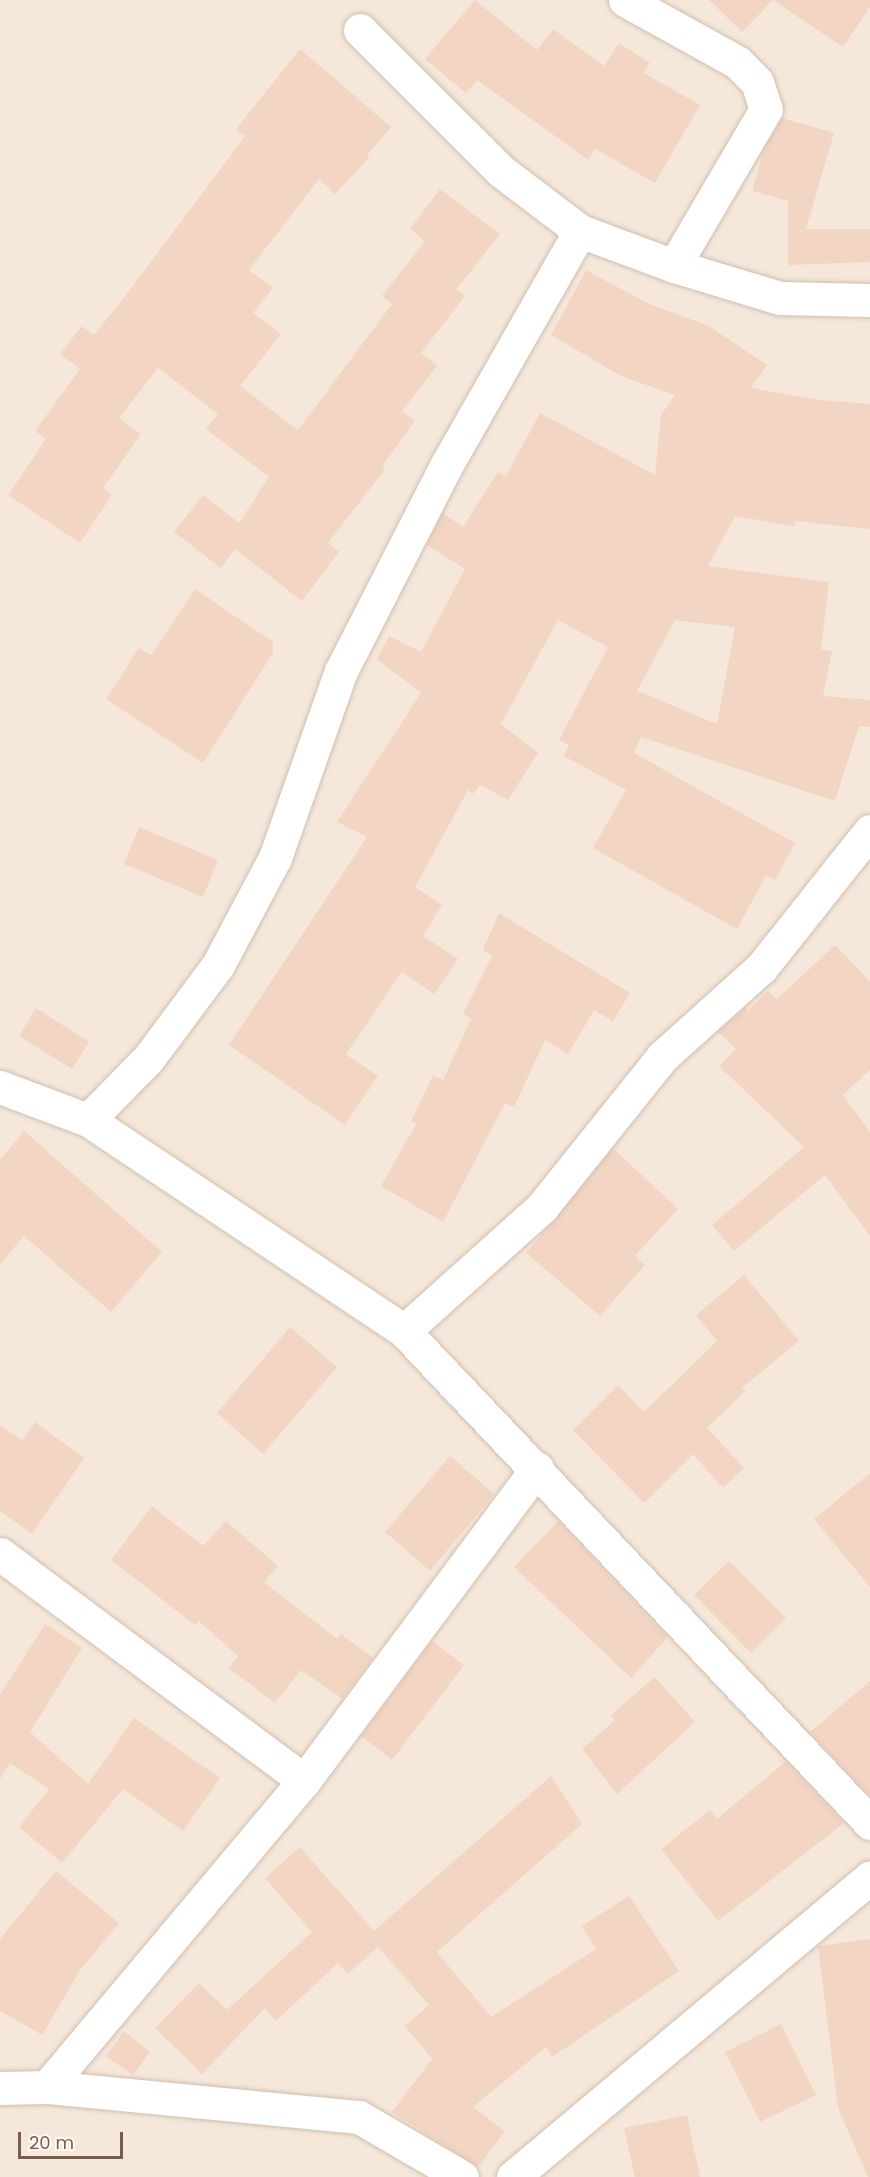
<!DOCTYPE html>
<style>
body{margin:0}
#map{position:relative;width:870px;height:2177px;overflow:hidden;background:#fdf6ec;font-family:Poppins,sans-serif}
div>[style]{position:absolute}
.residential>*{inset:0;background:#f5e8da}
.building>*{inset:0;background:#f3d5c3}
.roads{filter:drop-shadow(0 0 2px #d1beb0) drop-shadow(0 0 2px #d1beb0)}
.minor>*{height:33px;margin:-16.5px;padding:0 16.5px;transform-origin:16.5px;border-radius:16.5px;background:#fff}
span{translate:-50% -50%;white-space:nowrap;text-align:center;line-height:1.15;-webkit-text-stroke:4.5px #fffaf3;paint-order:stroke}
.scale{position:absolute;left:18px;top:2132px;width:105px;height:27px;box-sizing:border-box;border:3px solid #7a5c4d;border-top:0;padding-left:8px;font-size:18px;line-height:21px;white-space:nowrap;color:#7a5c4d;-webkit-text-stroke:4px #fffaf3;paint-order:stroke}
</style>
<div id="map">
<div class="residential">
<div style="clip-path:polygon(0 0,870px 0,870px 2177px,0 2177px)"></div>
</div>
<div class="building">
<div style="clip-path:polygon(475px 0,537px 50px,553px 29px,604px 66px,619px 43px,650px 63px,644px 73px,700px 105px,655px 183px,595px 149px,588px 160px,477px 80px,466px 93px,425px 59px)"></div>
<div style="clip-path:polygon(709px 0,773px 0,742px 32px)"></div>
<div style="clip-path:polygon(773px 0,870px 0,870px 7px,843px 47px)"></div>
<div style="clip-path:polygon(300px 49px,391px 127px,367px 155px,369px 158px,335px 194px,319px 179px,249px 270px,273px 288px,253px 313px,281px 334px,240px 386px,298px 430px,392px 304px,382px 296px,425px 241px,410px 229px,440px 189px,500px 234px,456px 290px,465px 296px,421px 353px,437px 366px,402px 411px,415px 421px,382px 466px,385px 469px,328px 543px,339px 552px,302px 601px,235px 549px,221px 568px,174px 532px,203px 495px,239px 523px,269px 477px,206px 429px,218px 414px,158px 368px,119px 418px,141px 434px,103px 488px,112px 495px,80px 543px,8px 495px,46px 439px,35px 431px,80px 369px,60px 354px,82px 326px,94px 335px,126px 295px,245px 136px,236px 129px)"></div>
<div style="clip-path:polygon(782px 118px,834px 133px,806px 229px,870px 229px,870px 262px,788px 265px,788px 201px,752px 191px,764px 149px)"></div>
<div style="clip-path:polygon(evenodd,586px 270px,649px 304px,709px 326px,767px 365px,751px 388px,820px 400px,870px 404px,870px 529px,795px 521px,794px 526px,735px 516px,708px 566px,829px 582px,821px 649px,832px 651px,823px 696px,870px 700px,870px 727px,859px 726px,835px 801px,641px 737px,634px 753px,795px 843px,775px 880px,766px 875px,737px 929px,593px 848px,626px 790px,564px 756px,569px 745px,559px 740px,608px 647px,558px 620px,501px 724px,538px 753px,508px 800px,480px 785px,473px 794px,468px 790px,415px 887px,442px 905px,423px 936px,458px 959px,434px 994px,402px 972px,346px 1054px,378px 1076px,345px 1125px,229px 1045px,367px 837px,337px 822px,421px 693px,377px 659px,389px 636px,421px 652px,465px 569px,427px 545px,443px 513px,463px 527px,498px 472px,506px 476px,540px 413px,655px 475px,661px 415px,675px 395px,621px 376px,551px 335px,586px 270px,675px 620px,735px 627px,717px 724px,637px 691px,675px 620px)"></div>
<div style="clip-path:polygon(195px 589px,273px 642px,273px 653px,203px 763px,106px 699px,139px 648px,151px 655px)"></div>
<div style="clip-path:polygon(139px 827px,218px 860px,203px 897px,124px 864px)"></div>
<div style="clip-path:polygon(499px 913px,630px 993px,613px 1021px,594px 1010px,568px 1054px,545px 1040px,514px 1107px,505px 1103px,443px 1222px,381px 1186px,416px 1124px,411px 1121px,433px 1075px,443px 1080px,471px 1019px,463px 1014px,492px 956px,483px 950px)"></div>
<div style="clip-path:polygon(835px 945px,870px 981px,870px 1070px,843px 1095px,870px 1132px,870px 1236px,825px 1175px,734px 1251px,712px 1225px,804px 1147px,719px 1066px,736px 1049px,718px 1032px,745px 1008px,748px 1011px,768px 991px,777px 999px)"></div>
<div style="clip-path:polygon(36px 1008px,89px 1042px,72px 1069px,19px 1036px)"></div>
<div style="clip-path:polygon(24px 1131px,162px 1252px,111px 1312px,24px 1236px,0 1264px,0 1160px)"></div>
<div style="clip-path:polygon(613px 1148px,678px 1209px,635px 1256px,645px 1265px,600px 1316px,526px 1253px)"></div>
<div style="clip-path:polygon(744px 1275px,799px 1341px,742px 1388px,745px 1391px,707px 1428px,744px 1468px,723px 1488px,693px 1454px,644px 1503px,573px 1430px,618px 1385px,644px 1412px,717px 1341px,696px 1315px)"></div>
<div style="clip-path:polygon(290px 1327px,337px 1367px,263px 1454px,217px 1413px)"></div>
<div style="clip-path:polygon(35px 1422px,84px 1458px,32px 1534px,0 1511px,0 1425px,22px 1440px)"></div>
<div style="clip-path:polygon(450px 1456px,494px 1494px,430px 1571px,385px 1532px)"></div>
<div style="clip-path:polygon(870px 1473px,870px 1587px,814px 1519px)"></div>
<div style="clip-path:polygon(152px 1506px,203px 1546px,226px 1521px,278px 1566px,264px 1582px,337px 1639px,341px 1634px,373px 1658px,342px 1699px,301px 1670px,275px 1703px,229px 1668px,238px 1656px,199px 1621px,195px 1625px,111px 1560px)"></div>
<div style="clip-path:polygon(558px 1521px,668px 1637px,631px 1678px,514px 1567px)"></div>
<div style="clip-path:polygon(729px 1561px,786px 1618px,751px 1653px,694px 1595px)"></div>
<div style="clip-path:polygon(45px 1624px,82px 1648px,30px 1732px,88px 1784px,134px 1718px,220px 1778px,183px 1831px,123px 1789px,62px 1863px,19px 1827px,49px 1789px,10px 1763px,0 1779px,0 1695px)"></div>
<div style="clip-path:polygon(432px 1641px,464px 1665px,392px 1760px,361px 1736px)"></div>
<div style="clip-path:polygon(655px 1677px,695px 1722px,617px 1794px,582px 1749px,615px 1720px,611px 1715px)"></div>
<div style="clip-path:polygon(870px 1681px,870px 1796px,810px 1732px)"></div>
<div style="clip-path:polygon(786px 1761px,844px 1823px,718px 1921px,661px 1849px,710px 1810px,717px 1819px)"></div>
<div style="clip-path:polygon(551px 1776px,582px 1824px,437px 1952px,491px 2017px,596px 1949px,582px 1926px,629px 1896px,679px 1971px,552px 2057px,546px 2047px,473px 2107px,505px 2131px,478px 2167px,392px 2112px,432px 2059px,405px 2026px,429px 2005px,378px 1947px,348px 1974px,338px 1963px,276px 2021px,265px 2008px,202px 2074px,155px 2028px,199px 1983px,227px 2010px,312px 1932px,265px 1878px,300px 1847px,374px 1931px)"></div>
<div style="clip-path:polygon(56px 1871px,119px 1923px,80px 1970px,42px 2035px,0 2011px,0 1939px)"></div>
<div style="clip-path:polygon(870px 1939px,870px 2177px,868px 2177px,838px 2108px,818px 1946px)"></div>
<div style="clip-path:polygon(781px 2024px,816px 2095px,760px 2122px,725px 2052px)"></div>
<div style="clip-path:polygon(124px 2031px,150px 2052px,133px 2075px,106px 2056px)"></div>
<div style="clip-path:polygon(687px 2115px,700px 2177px,635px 2177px,624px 2128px)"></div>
</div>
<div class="roads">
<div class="minor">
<div style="left:625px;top:0;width:128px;rotate:29deg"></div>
<div style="left:737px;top:62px;width:28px;rotate:45deg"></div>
<div style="left:757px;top:82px;width:28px;rotate:72deg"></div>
<div style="left:766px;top:109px;width:182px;rotate:120.4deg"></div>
<div style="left:360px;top:30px;width:199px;rotate:45deg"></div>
<div style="left:501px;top:171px;width:99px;rotate:37.2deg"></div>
<div style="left:580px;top:231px;width:100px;rotate:20.4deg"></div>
<div style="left:674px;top:266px;width:111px;rotate:16.8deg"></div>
<div style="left:780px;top:298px;width:90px;rotate:1.3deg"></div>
<div style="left:0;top:1087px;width:94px;rotate:20.6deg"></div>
<div style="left:88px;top:1120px;width:380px;rotate:33.7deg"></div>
<div style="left:404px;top:1331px;width:678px;rotate:46.55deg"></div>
<div style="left:88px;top:1120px;width:86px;rotate:-45.5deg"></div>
<div style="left:148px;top:1059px;width:117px;rotate:-53.3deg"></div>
<div style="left:218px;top:965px;width:121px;rotate:-62deg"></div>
<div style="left:275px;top:858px;width:198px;rotate:-70.6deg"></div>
<div style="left:341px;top:671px;width:233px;rotate:-62.9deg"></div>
<div style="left:447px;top:464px;width:268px;rotate:-60.3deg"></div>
<div style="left:404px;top:1331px;width:186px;rotate:-41.9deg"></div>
<div style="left:542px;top:1207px;width:192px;rotate:-51.3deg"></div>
<div style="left:662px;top:1057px;width:133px;rotate:-42deg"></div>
<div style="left:761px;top:968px;width:175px;rotate:-51.5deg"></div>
<div style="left:0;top:1554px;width:379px;rotate:36.7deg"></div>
<div style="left:47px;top:2087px;width:400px;rotate:-50deg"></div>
<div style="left:304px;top:1781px;width:390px;rotate:-53.3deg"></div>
<div style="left:0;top:2088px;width:47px;rotate:-1.2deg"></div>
<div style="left:47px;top:2087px;width:313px;rotate:5.5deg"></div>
<div style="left:359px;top:2117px;width:119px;rotate:30.2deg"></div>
<div style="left:513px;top:2177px;width:466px;rotate:-40deg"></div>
</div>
</div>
<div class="scale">20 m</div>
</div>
